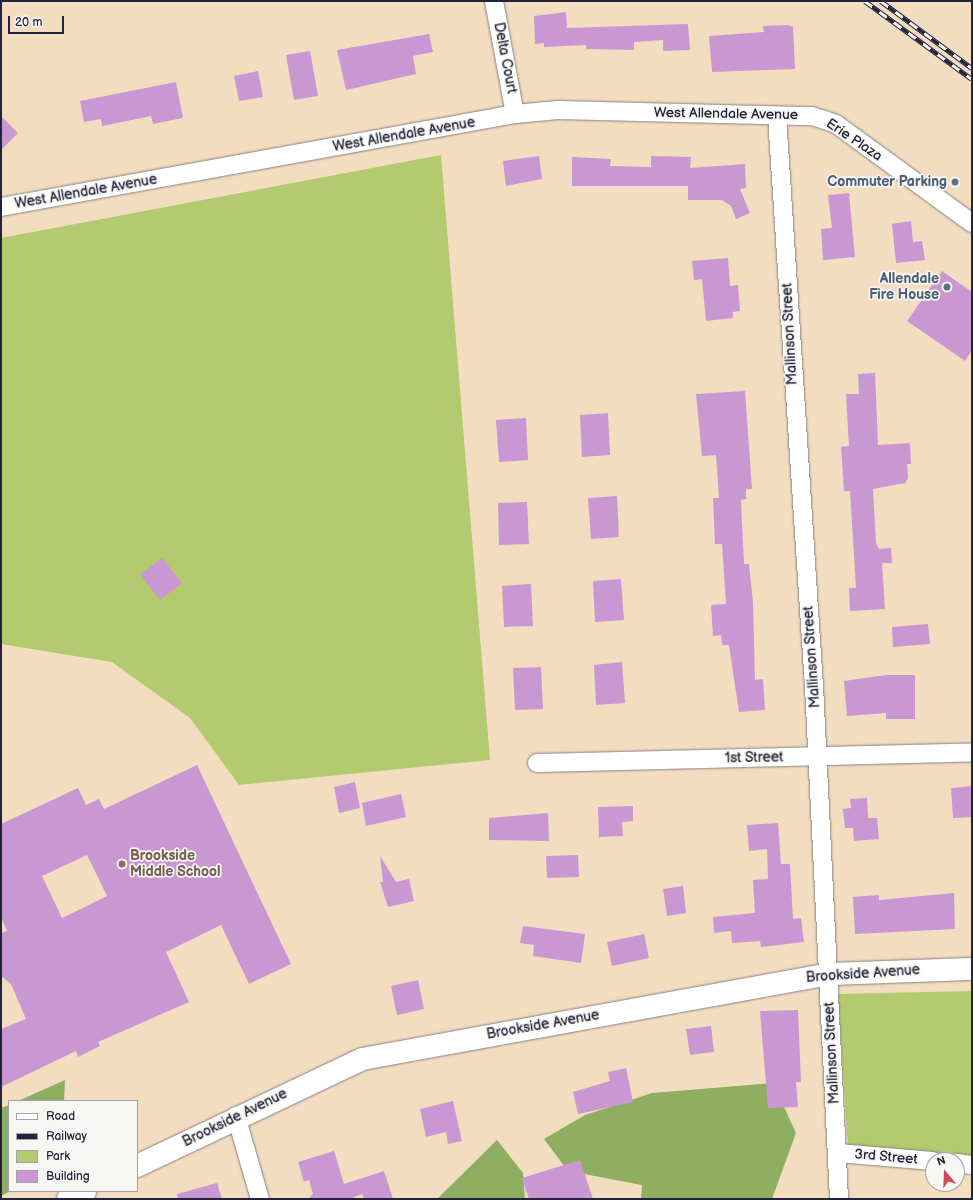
<!DOCTYPE html>
<style>
body{margin:0}
#map{position:relative;width:973px;height:1200px;overflow:hidden;background:#f2ddc1;font-family:"Balsamiq Sans",sans-serif}
div>[style]{position:absolute}
.green>*{inset:0;background:#b3ca6f}
.forest>*{inset:0;background:#8eae62}
.building>*{inset:0;background:#c998d2}
.roads{filter:drop-shadow(0 0 1px #8a807e) drop-shadow(0 0 1px #8a807e)}
.street>*{height:18px;margin:-9px;padding:0 9px;transform-origin:9px;border-radius:9px;background:#fff}
.secondary>*{height:22px;margin:-11px;padding:0 11px;transform-origin:11px;border-radius:11px;background:#fff}
.rail>*{height:4.5px;margin-top:-2.25px;transform-origin:0;background:repeating-linear-gradient(90deg,#f6f6f2 0 9px,#22223b 0 18px);box-sizing:border-box;border-block:1px solid #22223b}
.dots>*{width:11px;height:11px;translate:-50% -50%;box-sizing:border-box;border:2px solid #f6f6f2;border-radius:50%}
span{translate:-50% -50%;white-space:nowrap;text-align:center;line-height:1.15;-webkit-text-stroke:3.5px #f6f6f2;paint-order:stroke}
.street-label{font-size:14px;color:#22223b}
.service-label{font-size:14px;color:#4e5e75;font-weight:700}
.right{translate:-100% -50%;text-align:right}
.education-label{font-size:14px;color:#785e54;font-weight:700}
.left{translate:0 -50%;text-align:left}
.frame{position:absolute;inset:0;border:2px solid #22223b;pointer-events:none}
.legend{position:absolute;left:8px;top:1100px;width:130px;height:92px;box-sizing:border-box;background:#f6f6f2;border:1px solid #a1a1a9;margin:0;padding:5px 7px;list-style:none;font-size:12px;color:#22223b}
.legend li{display:flex;align-items:center;gap:8px;height:20px}
.legend b{width:20px;border:1px solid #a1a1a9}
.north{position:absolute;left:925px;top:1152px;width:40px;height:40px;box-sizing:border-box;background:#f6f6f2;border:1px solid #a1a1a9;border-radius:50%;rotate:341deg;font-size:11px;font-weight:700;line-height:16px;text-align:center;color:#22223b}
.north::after{content:'';display:block;margin:auto;width:14px;height:18px;background:#d1495b;clip-path:polygon(50% 0,100% 100%,50% 72%,0 100%)}
.scale{position:absolute;left:8px;top:16px;width:56px;height:18px;box-sizing:border-box;border:2px solid #22223b;border-top:0;padding-left:5px;font-size:12px;line-height:14px;white-space:nowrap;color:#22223b;-webkit-text-stroke:3px #f6f6f2;paint-order:stroke}
</style>
<div id="map">
<div class="green">
<div style="clip-path:polygon(441px 155px,490px 760px,239px 785px,190px 718px,112px 662px,1px 644px,1px 238px)"></div>
<div style="clip-path:polygon(972px 991px,972px 1156px,848px 1147px,838px 994px)"></div>
</div>
<div class="forest">
<div style="clip-path:polygon(65px 1080px,64px 1101px,18px 1101px)"></div>
<div style="clip-path:polygon(773px 1083px,796px 1133px,772px 1199px,641px 1199px,642px 1185px,568px 1171px,544px 1139px,585px 1115px,652px 1093px)"></div>
<div style="clip-path:polygon(9px 1105px,11px 1191px,1px 1196px,1px 1108px)"></div>
<div style="clip-path:polygon(497px 1140px,523px 1173px,525px 1199px,437px 1199px)"></div>
</div>
<div class="building">
<div style="clip-path:polygon(566px 12px,567px 28px,688px 24px,690px 50px,663px 51px,663px 40px,634px 42px,634px 50px,586px 49px,586px 45px,544px 47px,544px 43px,535px 44px,534px 16px)"></div>
<div style="clip-path:polygon(788px 25px,793px 27px,795px 69px,712px 72px,709px 36px,764px 32px,763px 26px)"></div>
<div style="clip-path:polygon(429px 34px,433px 52px,413px 56px,416px 74px,346px 90px,337px 50px)"></div>
<div style="clip-path:polygon(310px 51px,318px 96px,294px 100px,286px 55px)"></div>
<div style="clip-path:polygon(258px 71px,263px 97px,239px 101px,234px 76px)"></div>
<div style="clip-path:polygon(176px 82px,183px 118px,153px 124px,151px 116px,102px 126px,101px 119px,84px 122px,80px 101px)"></div>
<div style="clip-path:polygon(1px 116px,18px 133px,1px 150px)"></div>
<div style="clip-path:polygon(539px 156px,542px 179px,506px 186px,503px 161px)"></div>
<div style="clip-path:polygon(651px 156px,691px 157px,690px 168px,745px 164px,746px 188px,740px 189px,750px 213px,736px 219px,731px 206px,722px 200px,688px 200px,688px 186px,572px 186px,572px 157px,611px 159px,610px 166px,651px 167px)"></div>
<div style="clip-path:polygon(849px 193px,855px 257px,823px 260px,821px 229px,832px 228px,828px 195px)"></div>
<div style="clip-path:polygon(911px 221px,913px 242px,922px 241px,925px 260px,896px 263px,892px 224px)"></div>
<div style="clip-path:polygon(728px 258px,730px 286px,738px 285px,740px 311px,733px 312px,733px 318px,706px 321px,702px 279px,694px 280px,692px 261px)"></div>
<div style="clip-path:polygon(942px 271px,972px 292px,972px 350px,965px 361px,907px 321px)"></div>
<div style="clip-path:polygon(875px 373px,878px 445px,910px 443px,911px 464px,907px 464px,908px 478px,905px 483px,873px 489px,876px 543px,879px 549px,891px 548px,892px 563px,882px 563px,885px 609px,850px 611px,849px 588px,856px 588px,850px 491px,844px 491px,841px 447px,849px 446px,846px 394px,859px 394px,858px 374px)"></div>
<div style="clip-path:polygon(745px 391px,752px 489px,746px 489px,746px 499px,741px 500px,744px 564px,749px 564px,753px 602px,755px 680px,763px 679px,765px 710px,739px 712px,729px 645px,722px 645px,721px 635px,713px 636px,711px 605px,726px 604px,722px 544px,715px 544px,713px 498px,719px 498px,716px 455px,702px 456px,696px 394px)"></div>
<div style="clip-path:polygon(608px 413px,610px 455px,582px 457px,580px 415px)"></div>
<div style="clip-path:polygon(526px 418px,528px 460px,499px 462px,496px 420px)"></div>
<div style="clip-path:polygon(617px 496px,619px 537px,591px 539px,588px 498px)"></div>
<div style="clip-path:polygon(527px 502px,529px 544px,499px 545px,498px 503px)"></div>
<div style="clip-path:polygon(162px 558px,182px 583px,160px 600px,140px 575px)"></div>
<div style="clip-path:polygon(621px 579px,624px 620px,595px 622px,593px 581px)"></div>
<div style="clip-path:polygon(531px 584px,533px 626px,504px 627px,502px 586px)"></div>
<div style="clip-path:polygon(928px 624px,930px 644px,893px 647px,892px 627px)"></div>
<div style="clip-path:polygon(622px 662px,625px 703px,596px 705px,594px 665px)"></div>
<div style="clip-path:polygon(541px 667px,543px 709px,515px 710px,513px 668px)"></div>
<div style="clip-path:polygon(886px 675px,915px 675px,915px 719px,886px 719px,886px 713px,847px 716px,844px 681px)"></div>
<div style="clip-path:polygon(evenodd,197px 765px,291px 964px,249px 984px,221px 925px,166px 952px,189px 1002px,98px 1042px,100px 1046px,78px 1057px,76px 1051px,1px 1087px,1px 1029px,26px 1019px,11px 984px,1px 976px,1px 933px,7px 931px,1px 917px,1px 824px,78px 788px,86px 805px,99px 799px,104px 809px,197px 765px,87px 855px,107px 896px,62px 918px,42px 876px,87px 855px)"></div>
<div style="clip-path:polygon(355px 782px,360px 808px,339px 813px,334px 787px)"></div>
<div style="clip-path:polygon(972px 786px,972px 817px,953px 818px,951px 788px)"></div>
<div style="clip-path:polygon(401px 794px,406px 817px,366px 826px,362px 803px)"></div>
<div style="clip-path:polygon(867px 798px,868px 818px,877px 818px,879px 839px,854px 841px,853px 828px,845px 828px,843px 809px,851px 808px,850px 799px)"></div>
<div style="clip-path:polygon(633px 806px,633px 821px,622px 822px,623px 836px,599px 837px,598px 807px)"></div>
<div style="clip-path:polygon(548px 813px,549px 841px,489px 840px,489px 818px)"></div>
<div style="clip-path:polygon(778px 823px,781px 864px,790px 864px,793px 919px,801px 918px,804px 942px,761px 947px,760px 941px,732px 943px,731px 931px,714px 933px,713px 917px,755px 913px,753px 880px,768px 879px,767px 849px,749px 851px,747px 825px)"></div>
<div style="clip-path:polygon(578px 855px,579px 877px,547px 878px,546px 856px)"></div>
<div style="clip-path:polygon(380px 856px,396px 882px,409px 879px,414px 901px,388px 907px,380px 882px,383px 882px)"></div>
<div style="clip-path:polygon(683px 886px,686px 913px,667px 916px,663px 889px)"></div>
<div style="clip-path:polygon(954px 893px,955px 929px,855px 934px,853px 897px,879px 895px,879px 900px)"></div>
<div style="clip-path:polygon(523px 926px,585px 934px,581px 963px,533px 956px,534px 945px,520px 943px)"></div>
<div style="clip-path:polygon(644px 934px,649px 958px,612px 966px,607px 942px)"></div>
<div style="clip-path:polygon(418px 980px,424px 1009px,397px 1015px,391px 986px)"></div>
<div style="clip-path:polygon(798px 1010px,801px 1082px,796px 1082px,798px 1107px,768px 1108px,760px 1011px)"></div>
<div style="clip-path:polygon(711px 1026px,714px 1052px,690px 1055px,686px 1029px)"></div>
<div style="clip-path:polygon(626px 1068px,633px 1102px,578px 1114px,573px 1092px,610px 1081px,608px 1072px)"></div>
<div style="clip-path:polygon(453px 1101px,462px 1141px,448px 1144px,446px 1132px,426px 1137px,420px 1109px)"></div>
<div style="clip-path:polygon(334px 1151px,344px 1184px,384px 1171px,393px 1199px,364px 1199px,362px 1194px,349px 1199px,308px 1199px,313px 1194px,309px 1180px,304px 1182px,298px 1162px)"></div>
<div style="clip-path:polygon(580px 1160px,593px 1199px,529px 1199px,522px 1178px)"></div>
<div style="clip-path:polygon(217px 1183px,222px 1199px,178px 1199px,177px 1194px)"></div>
</div>
<div class="roads">
<div class="street">
<div style="left:494px;top:1px;width:115px;rotate:79.5deg"></div>
<div style="left:777px;top:116px;width:571px;rotate:86.29deg"></div>
<div style="left:814px;top:686px;width:514px;rotate:87.21deg"></div>
<div style="left:1px;top:207px;width:522px;rotate:-10.26deg"></div>
<div style="left:515px;top:114px;width:43px;rotate:-5.3deg"></div>
<div style="left:558px;top:110px;width:254px;rotate:1.4deg"></div>
<div style="left:812px;top:116px;width:25px;rotate:18deg"></div>
<div style="left:836px;top:124px;width:168px;rotate:36.1deg"></div>
<div style="left:537px;top:763px;width:435px;rotate:-1.4deg"></div>
<div style="left:236px;top:1116px;width:86px;rotate:73.9deg"></div>
<div style="left:838px;top:1153px;width:95px;rotate:4.8deg"></div>
<div style="left:957px;top:1163px;width:15px;rotate:8deg"></div>
</div>
<div class="secondary">
<div style="left:137px;top:1166px;width:249px;rotate:-25.4deg"></div>
<div style="left:362px;top:1059px;width:474px;rotate:-10.3deg"></div>
<div style="left:828px;top:974px;width:144px;rotate:-2deg"></div>
<div style="left:68px;top:1199px;width:19px;rotate:-25deg"></div>
</div>
</div>
<div class="rail">
<div style="left:865px;top:1px;width:132px;rotate:36.1deg"></div>
<div style="left:881px;top:1px;width:113px;rotate:36.4deg"></div>
</div>
<div class="dots">
<div style="left:955px;top:182px;background:#5c6f8a"></div>
<div style="left:947px;top:287px;background:#5c6f8a"></div>
<div style="left:122px;top:864px;background:#8d6e63"></div>
</div>
<div class="street-label">
<span style="left:505px;top:58px;rotate:79deg">Delta Court</span>
<span style="left:726px;top:114px;rotate:1deg">West Allendale Avenue</span>
<span style="left:404px;top:135px;rotate:-10deg">West Allendale Avenue</span>
<span style="left:854px;top:140px;rotate:34deg">Erie Plaza</span>
<span style="left:86px;top:192px;rotate:-10deg">West Allendale Avenue</span>
<span style="left:790px;top:334px;rotate:-93deg">Mallinson Street</span>
<span style="left:812px;top:657px;rotate:-94deg">Mallinson Street</span>
<span style="left:754px;top:758px;rotate:-1deg">1st Street</span>
<span style="left:863px;top:974px;rotate:-4deg">Brookside Avenue</span>
<span style="left:543px;top:1025px;rotate:-10deg">Brookside Avenue</span>
<span style="left:832px;top:1053px;rotate:-93deg">Mallinson Street</span>
<span style="left:235px;top:1118px;rotate:-26deg">Brookside Avenue</span>
<span style="left:886px;top:1157px;rotate:5deg">3rd Street</span>
</div>
<div class="service-label">
<span class="right" style="left:947px;top:182px">Commuter Parking</span>
<span class="right" style="left:939px;top:287px">Allendale<br>Fire House</span>
</div>
<div class="education-label">
<span class="left" style="left:130px;top:864px">Brookside<br>Middle School</span>
</div>
<div class="frame"></div>
<ul class="legend">
<li><b style="height:5px;background:#fff"></b>Road</li>
<li><b style="height:5px;background:#22223b"></b>Railway</li>
<li><b style="height:11px;background:#b3ca6f"></b>Park</li>
<li><b style="height:11px;background:#c998d2"></b>Building</li>
</ul>
<div class="north">N</div>
<div class="scale">20 m</div>
</div>
